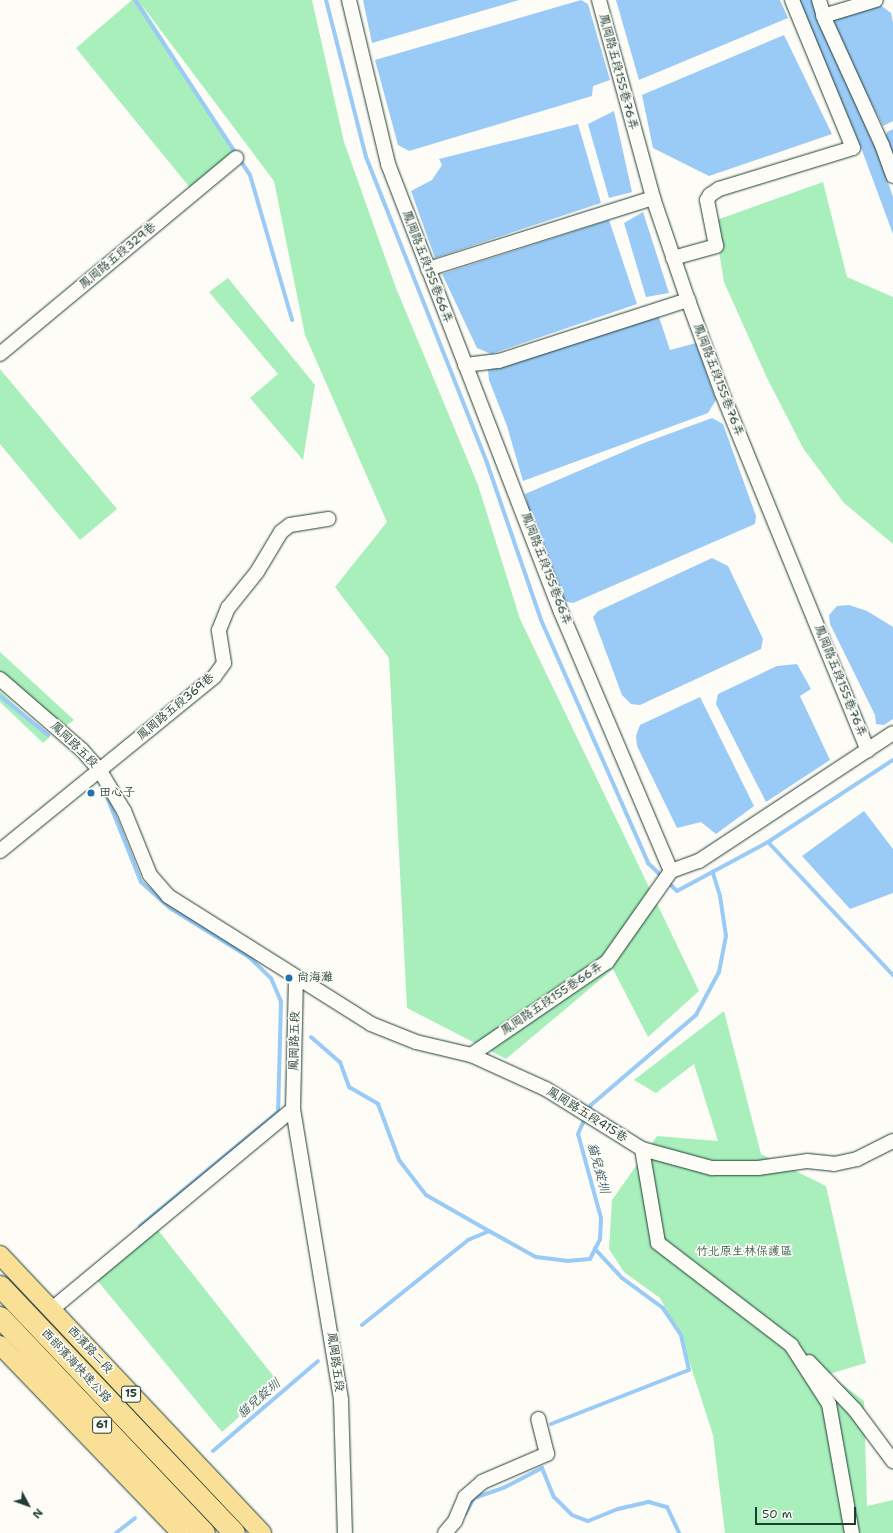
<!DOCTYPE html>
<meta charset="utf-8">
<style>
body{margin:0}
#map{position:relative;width:893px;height:1533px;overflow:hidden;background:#fdfcf7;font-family:"Shantell Sans","LXGW WenKai TC",sans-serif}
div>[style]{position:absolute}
.green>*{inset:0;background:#a8efbc}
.water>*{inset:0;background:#9acaf6}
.stream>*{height:4px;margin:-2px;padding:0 2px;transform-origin:2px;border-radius:2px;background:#9acaf6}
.roads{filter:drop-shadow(0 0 1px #1f3d34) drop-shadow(0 0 1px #1f3d34)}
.minor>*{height:14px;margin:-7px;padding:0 7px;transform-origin:7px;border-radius:7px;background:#fdfcf7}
.major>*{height:18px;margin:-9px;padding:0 9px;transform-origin:9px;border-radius:9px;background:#f9e096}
.highway>*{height:21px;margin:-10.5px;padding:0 10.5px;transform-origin:10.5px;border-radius:10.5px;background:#f9e096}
.dots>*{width:11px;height:11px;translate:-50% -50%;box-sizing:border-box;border:2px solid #fdfcf7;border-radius:50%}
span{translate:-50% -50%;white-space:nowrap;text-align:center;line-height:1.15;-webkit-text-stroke:3.5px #fdfcf7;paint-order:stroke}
.shield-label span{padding:1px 3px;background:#fdfcf7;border:1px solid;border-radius:3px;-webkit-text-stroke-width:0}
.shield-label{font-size:11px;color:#1f3d34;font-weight:700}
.street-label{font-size:12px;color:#1f3d34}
.poi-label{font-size:12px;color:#1f3d34}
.left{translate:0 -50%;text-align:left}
.park-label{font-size:12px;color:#3a614f}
.water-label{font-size:13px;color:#3e6064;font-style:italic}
.north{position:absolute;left:8px;top:1485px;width:40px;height:40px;-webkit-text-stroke:3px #fdfcf7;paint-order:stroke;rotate:131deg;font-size:11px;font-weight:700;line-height:16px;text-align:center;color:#1f3d34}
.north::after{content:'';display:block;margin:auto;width:14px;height:18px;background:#1f3d34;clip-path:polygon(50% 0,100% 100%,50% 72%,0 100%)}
.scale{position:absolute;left:755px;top:1507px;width:101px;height:18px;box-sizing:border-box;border:2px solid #1f3d34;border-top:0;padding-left:5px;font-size:12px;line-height:14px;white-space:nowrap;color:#1f3d34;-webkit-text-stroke:3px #fdfcf7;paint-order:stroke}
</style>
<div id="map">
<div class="green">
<div style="clip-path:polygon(132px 0,312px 0,344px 142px,396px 288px,478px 485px,520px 619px,699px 991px,648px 1037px,613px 969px,506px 1059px,407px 1008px,389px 658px,335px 587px,387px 522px,305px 335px,274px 181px,141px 4px,236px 152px,191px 189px,76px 48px)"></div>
<div style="clip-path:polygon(823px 182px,847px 277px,893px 297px,893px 544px,844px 503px,803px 448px,767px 378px,724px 282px,714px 221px)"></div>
<div style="clip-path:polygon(228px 278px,315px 385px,303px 460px,250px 398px,278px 374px,209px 292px)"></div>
<div style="clip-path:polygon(0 369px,117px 509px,80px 540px,0 444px)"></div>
<div style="clip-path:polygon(0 652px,74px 720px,63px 728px,0 673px)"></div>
<div style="clip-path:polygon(0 691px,50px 737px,43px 743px,0 702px)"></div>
<div style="clip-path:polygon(724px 1011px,761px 1154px,826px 1186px,866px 1363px,829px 1374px,864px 1401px,867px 1506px,893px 1500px,893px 1533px,725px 1533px,713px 1435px,682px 1339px,660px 1298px,624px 1272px,609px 1249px,612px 1200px,657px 1136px,718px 1141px,694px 1064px,656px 1093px,634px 1080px)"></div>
<div style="clip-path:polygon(158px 1230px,278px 1382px,222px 1432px,97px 1280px)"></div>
</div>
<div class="water">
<div style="clip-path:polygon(363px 0,519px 0,372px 43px)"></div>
<div style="clip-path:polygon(581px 0,588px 4px,610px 80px,593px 86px,592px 96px,409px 151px,398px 145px,375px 60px)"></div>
<div style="clip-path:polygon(616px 0,780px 0,788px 18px,639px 80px)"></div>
<div style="clip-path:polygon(798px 0,816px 0,875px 143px,893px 197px,893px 234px,860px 145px)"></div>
<div style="clip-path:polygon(874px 0,891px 13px,893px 23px,893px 121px,883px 126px,830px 22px,836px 13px)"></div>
<div style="clip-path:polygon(784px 35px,832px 134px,709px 176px,653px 148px,642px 95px)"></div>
<div style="clip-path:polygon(614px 111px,632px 192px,609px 198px,588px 124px)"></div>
<div style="clip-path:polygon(578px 124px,601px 203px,435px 258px,411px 191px,432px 180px,442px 165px,439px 159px)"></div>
<div style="clip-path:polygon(893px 129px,893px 164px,885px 138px,887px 132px)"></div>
<div style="clip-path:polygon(643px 212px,669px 293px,646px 297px,624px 223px)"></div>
<div style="clip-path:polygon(609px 220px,637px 304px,491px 354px,477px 348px,442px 274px)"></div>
<div style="clip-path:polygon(658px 314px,670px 350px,696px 343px,716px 400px,708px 413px,523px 481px,507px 426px,489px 380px,488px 370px)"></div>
<div style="clip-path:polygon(712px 418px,723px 424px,756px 516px,755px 524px,573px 603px,563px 601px,534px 530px,525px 494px,644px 443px)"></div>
<div style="clip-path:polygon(712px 558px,728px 566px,763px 639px,761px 649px,640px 705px,631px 704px,622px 695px,593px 617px,598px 611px)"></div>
<div style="clip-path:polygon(849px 605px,867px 611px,893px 627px,893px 719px,884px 725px,876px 724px,875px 715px,830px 624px,829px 615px,837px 606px)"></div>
<div style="clip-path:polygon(797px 664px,811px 689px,800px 696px,830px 760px,766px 802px,716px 704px,718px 694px,777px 666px)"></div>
<div style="clip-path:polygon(700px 697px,754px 806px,716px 834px,701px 822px,677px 828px,637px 746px,636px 736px,640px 725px)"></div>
<div style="clip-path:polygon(864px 811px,893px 849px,893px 893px,850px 909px,802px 856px)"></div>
</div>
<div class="stream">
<div style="left:135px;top:0;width:209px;rotate:56.7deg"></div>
<div style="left:250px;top:175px;width:151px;rotate:73.8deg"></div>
<div style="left:326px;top:0;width:162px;rotate:75.7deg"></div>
<div style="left:366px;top:157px;width:329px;rotate:68.4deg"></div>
<div style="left:487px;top:463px;width:166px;rotate:71deg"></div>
<div style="left:541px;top:620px;width:266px;rotate:66.2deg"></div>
<div style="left:648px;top:863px;width:40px;rotate:44deg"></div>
<div style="left:677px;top:891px;width:103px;rotate:-28.3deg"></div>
<div style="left:768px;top:842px;width:149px;rotate:-33.3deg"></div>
<div style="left:0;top:696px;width:62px;rotate:39.1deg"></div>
<div style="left:105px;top:792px;width:97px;rotate:68.2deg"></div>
<div style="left:141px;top:882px;width:39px;rotate:42deg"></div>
<div style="left:170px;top:908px;width:93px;rotate:31.8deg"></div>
<div style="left:249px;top:957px;width:30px;rotate:44deg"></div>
<div style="left:271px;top:978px;width:25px;rotate:67deg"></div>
<div style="left:281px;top:1001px;width:111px;rotate:91.5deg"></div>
<div style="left:278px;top:1112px;width:179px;rotate:140.4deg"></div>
<div style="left:768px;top:842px;width:183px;rotate:46.8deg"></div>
<div style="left:311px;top:1037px;width:38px;rotate:41deg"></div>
<div style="left:340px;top:1062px;width:27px;rotate:70deg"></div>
<div style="left:349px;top:1087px;width:34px;rotate:30deg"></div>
<div style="left:378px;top:1104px;width:60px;rotate:69.4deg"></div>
<div style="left:399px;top:1160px;width:44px;rotate:52.4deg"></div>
<div style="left:426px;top:1195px;width:73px;rotate:29.7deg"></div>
<div style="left:362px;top:1325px;width:136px;rotate:-38.7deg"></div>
<div style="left:468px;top:1240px;width:23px;rotate:-23deg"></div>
<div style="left:489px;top:1231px;width:54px;rotate:29deg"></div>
<div style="left:536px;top:1257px;width:31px;rotate:7deg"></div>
<div style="left:567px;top:1261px;width:23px;rotate:-5deg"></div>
<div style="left:590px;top:1259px;width:22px;rotate:-63deg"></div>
<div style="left:600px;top:1239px;width:21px;rotate:-87deg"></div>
<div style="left:601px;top:1218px;width:87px;rotate:-105.3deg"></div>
<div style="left:578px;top:1134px;width:32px;rotate:-66deg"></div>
<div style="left:591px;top:1105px;width:138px;rotate:-40.6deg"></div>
<div style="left:696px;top:1015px;width:49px;rotate:-61.9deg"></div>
<div style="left:719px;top:972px;width:37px;rotate:-79deg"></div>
<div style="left:726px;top:936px;width:40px;rotate:-98.5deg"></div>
<div style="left:720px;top:896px;width:24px;rotate:-107deg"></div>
<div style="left:551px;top:1424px;width:148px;rotate:-21.4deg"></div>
<div style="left:689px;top:1370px;width:36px;rotate:-103deg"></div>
<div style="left:681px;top:1335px;width:32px;rotate:-124deg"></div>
<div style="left:663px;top:1308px;width:51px;rotate:-143.8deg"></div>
<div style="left:622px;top:1278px;width:40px;rotate:-133deg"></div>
<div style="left:213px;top:1451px;width:138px;rotate:-40.6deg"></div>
<div style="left:465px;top:1514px;width:18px;rotate:-61deg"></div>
<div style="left:474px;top:1498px;width:31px;rotate:-19deg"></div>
<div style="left:503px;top:1488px;width:44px;rotate:-27.1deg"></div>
<div style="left:542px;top:1468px;width:31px;rotate:68deg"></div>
<div style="left:554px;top:1497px;width:25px;rotate:45deg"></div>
<div style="left:572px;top:1515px;width:17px;rotate:21deg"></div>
<div style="left:588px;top:1521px;width:32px;rotate:-22deg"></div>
<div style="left:618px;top:1509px;width:32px;rotate:-13deg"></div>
<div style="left:649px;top:1502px;width:19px;rotate:16deg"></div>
<div style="left:667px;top:1507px;width:29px;rotate:65deg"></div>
<div style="left:116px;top:1533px;width:24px;rotate:-38deg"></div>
</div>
<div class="roads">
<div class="minor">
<div style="left:349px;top:0;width:169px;rotate:76.6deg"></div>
<div style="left:388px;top:164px;width:480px;rotate:68.9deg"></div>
<div style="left:561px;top:612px;width:281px;rotate:67deg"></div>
<div style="left:599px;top:0;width:205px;rotate:74.7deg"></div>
<div style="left:653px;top:198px;width:108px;rotate:71.1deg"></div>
<div style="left:688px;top:300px;width:99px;rotate:69.9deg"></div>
<div style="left:722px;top:393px;width:386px;rotate:67.8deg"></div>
<div style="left:819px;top:0;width:21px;rotate:73deg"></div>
<div style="left:825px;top:20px;width:137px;rotate:65.5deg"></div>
<div style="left:882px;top:145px;width:33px;rotate:70deg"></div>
<div style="left:823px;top:16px;width:55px;rotate:-16.8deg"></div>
<div style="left:673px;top:258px;width:45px;rotate:-15.6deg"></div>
<div style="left:716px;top:246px;width:47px;rotate:-101.1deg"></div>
<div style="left:707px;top:200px;width:6px;rotate:-59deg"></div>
<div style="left:710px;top:195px;width:11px;rotate:-34deg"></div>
<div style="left:719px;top:189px;width:140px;rotate:-17deg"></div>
<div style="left:853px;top:148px;width:160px;rotate:-112.4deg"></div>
<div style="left:428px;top:269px;width:236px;rotate:-17.5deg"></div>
<div style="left:0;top:354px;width:307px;rotate:-39.7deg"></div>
<div style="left:465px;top:365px;width:34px;rotate:-7deg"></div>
<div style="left:499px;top:361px;width:199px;rotate:-17.9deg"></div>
<div style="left:0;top:679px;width:108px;rotate:40.9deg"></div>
<div style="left:82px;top:750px;width:28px;rotate:49deg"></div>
<div style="left:100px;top:771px;width:47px;rotate:59deg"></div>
<div style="left:124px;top:811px;width:69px;rotate:67.9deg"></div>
<div style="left:150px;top:875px;width:28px;rotate:49deg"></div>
<div style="left:168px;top:896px;width:240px;rotate:32.2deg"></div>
<div style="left:371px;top:1024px;width:48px;rotate:21.8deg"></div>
<div style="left:416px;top:1042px;width:57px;rotate:13.3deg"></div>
<div style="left:471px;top:1055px;width:82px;rotate:24.4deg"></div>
<div style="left:546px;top:1089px;width:113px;rotate:32deg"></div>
<div style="left:642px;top:1149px;width:73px;rotate:15.2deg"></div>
<div style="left:712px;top:1168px;width:46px"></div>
<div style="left:758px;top:1168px;width:49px;rotate:-8.1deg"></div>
<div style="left:807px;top:1161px;width:27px;rotate:6deg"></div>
<div style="left:834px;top:1164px;width:24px;rotate:-12deg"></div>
<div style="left:857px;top:1159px;width:40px;rotate:-26.6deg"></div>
<div style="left:0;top:851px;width:276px;rotate:-39.1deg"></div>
<div style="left:214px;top:677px;width:17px;rotate:-54deg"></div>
<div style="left:224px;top:663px;width:33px;rotate:-99deg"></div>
<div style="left:219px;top:630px;width:24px;rotate:-68deg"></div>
<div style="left:228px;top:608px;width:46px;rotate:-51.1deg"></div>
<div style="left:257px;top:572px;width:47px;rotate:-59deg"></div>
<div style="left:281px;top:532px;width:11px;rotate:-38deg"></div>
<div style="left:290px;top:525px;width:39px;rotate:-9deg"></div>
<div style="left:671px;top:871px;width:30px;rotate:-20deg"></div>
<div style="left:699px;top:861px;width:232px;rotate:-33.4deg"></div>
<div style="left:296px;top:977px;width:132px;rotate:91.3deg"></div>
<div style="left:293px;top:1109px;width:295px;rotate:80.6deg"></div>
<div style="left:341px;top:1400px;width:133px;rotate:88.3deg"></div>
<div style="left:471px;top:1055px;width:165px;rotate:-34.4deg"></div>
<div style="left:607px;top:962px;width:111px;rotate:-54.9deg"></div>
<div style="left:642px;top:1149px;width:95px;rotate:80.3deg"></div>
<div style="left:658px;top:1243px;width:168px;rotate:37.5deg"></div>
<div style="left:791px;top:1345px;width:70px;rotate:57.2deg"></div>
<div style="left:829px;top:1404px;width:131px;rotate:79.9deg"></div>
<div style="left:52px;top:1309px;width:313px;rotate:-39.7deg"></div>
<div style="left:809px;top:1362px;width:66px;rotate:46.2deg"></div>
<div style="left:855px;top:1410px;width:64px;rotate:53.3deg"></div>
<div style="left:445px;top:1533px;width:16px;rotate:-50deg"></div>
<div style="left:455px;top:1521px;width:26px;rotate:-67deg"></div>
<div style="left:465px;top:1497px;width:23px;rotate:-41deg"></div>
<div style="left:482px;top:1482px;width:71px;rotate:-23.3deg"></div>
<div style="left:547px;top:1454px;width:36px;rotate:-104deg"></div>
</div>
<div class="major">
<div style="left:0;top:1255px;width:382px;rotate:46.7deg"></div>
<div style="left:0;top:1345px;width:261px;rotate:46.1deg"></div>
</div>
<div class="highway">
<div style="left:0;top:1286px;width:340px;rotate:46.5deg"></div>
<div style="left:0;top:1317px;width:297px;rotate:46.6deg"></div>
</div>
</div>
<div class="dots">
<div style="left:91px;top:793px;background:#1f6fb2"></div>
<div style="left:289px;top:978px;background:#1f6fb2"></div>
</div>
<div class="shield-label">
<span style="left:131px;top:1394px">15</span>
<span style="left:102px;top:1425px">61</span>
</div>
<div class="street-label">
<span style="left:618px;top:72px;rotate:75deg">鳳岡路五段155巷76弄</span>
<span style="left:118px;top:256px;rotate:-40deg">鳳岡路五段329巷</span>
<span style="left:427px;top:267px;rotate:69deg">鳳岡路五段155巷66弄</span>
<span style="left:718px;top:380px;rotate:69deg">鳳岡路五段155巷76弄</span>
<span style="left:546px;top:569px;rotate:69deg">鳳岡路五段155巷66弄</span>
<span style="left:840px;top:681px;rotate:68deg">鳳岡路五段155巷76弄</span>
<span style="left:176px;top:707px;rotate:-40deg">鳳岡路五段369巷</span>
<span style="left:74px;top:745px;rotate:44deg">鳳岡路五段</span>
<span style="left:552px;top:999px;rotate:-34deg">鳳岡路五段155巷66弄</span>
<span style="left:295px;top:1041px;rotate:-89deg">鳳岡路五段</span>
<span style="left:587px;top:1115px;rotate:32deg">鳳岡路五段415巷</span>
<span style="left:90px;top:1350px;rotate:47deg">西濱路二段</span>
<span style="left:335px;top:1362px;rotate:82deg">鳳岡路五段</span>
<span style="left:76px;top:1366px;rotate:47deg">西部濱海快速公路</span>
</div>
<div class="poi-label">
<span class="left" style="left:99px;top:793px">田心子</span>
<span class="left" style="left:297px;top:978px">尚海灘</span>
</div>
<div class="park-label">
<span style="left:744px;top:1252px">竹北原生林保護區</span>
</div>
<div class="water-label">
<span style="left:598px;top:1168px;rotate:75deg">貓兒錠圳</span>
<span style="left:259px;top:1399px;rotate:-41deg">貓兒錠圳</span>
</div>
<div class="north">N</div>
<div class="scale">50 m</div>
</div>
